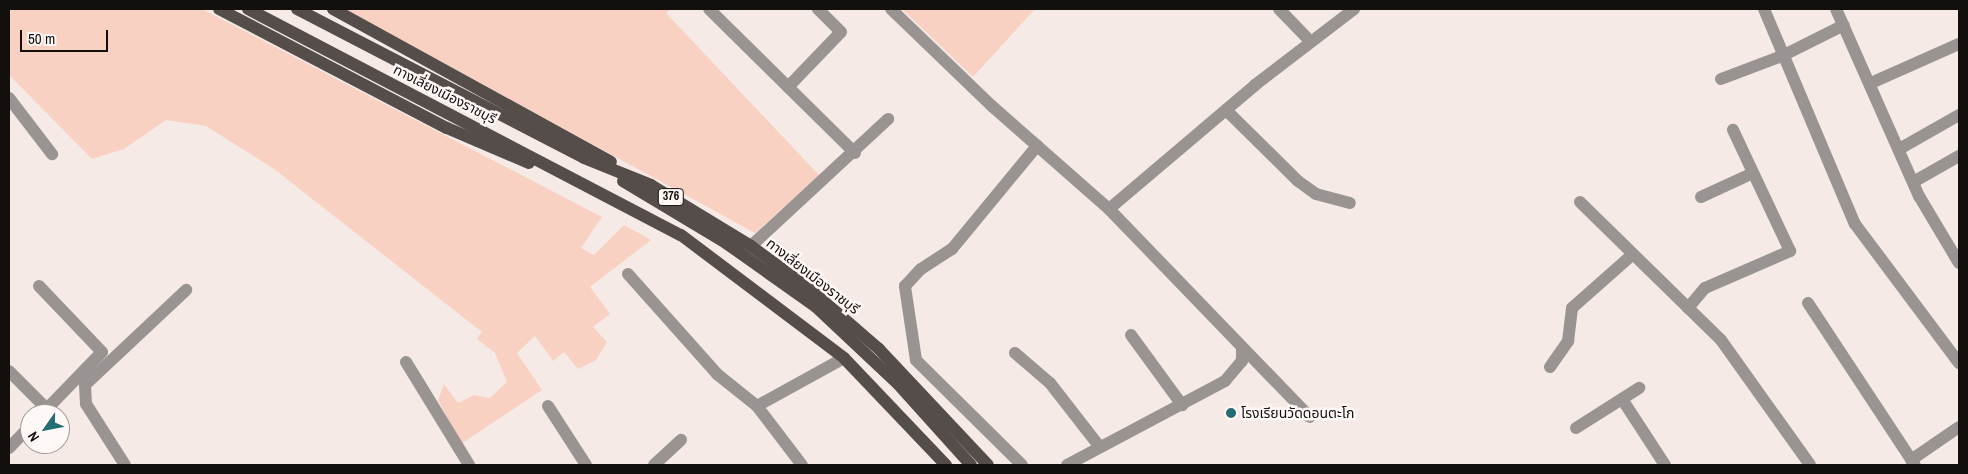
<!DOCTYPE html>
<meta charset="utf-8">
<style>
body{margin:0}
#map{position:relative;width:1968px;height:474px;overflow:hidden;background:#f5eae6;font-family:"Archivo Narrow","Noto Sans Thai",sans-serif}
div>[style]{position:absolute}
.green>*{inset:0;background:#f9d1c2}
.minor>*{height:12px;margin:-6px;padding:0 6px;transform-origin:6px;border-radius:6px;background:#999492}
.major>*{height:12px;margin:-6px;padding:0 6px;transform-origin:6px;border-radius:6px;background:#554d4a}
.dots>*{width:14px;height:14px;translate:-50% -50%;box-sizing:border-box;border:2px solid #fff8f6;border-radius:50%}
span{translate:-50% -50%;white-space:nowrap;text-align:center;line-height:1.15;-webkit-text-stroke:5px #fff8f6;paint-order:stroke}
.shield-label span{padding:1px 4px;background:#fff8f6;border:1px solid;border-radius:4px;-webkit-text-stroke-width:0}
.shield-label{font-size:12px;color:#120f0d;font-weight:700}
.street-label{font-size:14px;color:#120f0d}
.poi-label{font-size:14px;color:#120f0d}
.left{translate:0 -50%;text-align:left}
.frame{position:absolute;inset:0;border:10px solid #120f0d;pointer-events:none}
.north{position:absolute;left:20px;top:404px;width:50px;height:50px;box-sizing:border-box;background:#fff8f6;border:1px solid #a09b99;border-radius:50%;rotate:237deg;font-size:14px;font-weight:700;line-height:20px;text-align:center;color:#120f0d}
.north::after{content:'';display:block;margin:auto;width:18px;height:22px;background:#236e74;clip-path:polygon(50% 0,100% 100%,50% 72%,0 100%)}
.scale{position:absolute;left:20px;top:30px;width:88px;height:22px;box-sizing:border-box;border:2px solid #120f0d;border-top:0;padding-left:6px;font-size:15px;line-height:18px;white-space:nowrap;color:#120f0d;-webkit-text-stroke:4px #fff8f6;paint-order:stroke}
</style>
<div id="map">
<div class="green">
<div style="clip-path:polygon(9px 9px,202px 9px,602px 217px,581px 248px,594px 255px,624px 225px,651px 240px,590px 287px,610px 314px,593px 327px,607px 342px,596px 360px,578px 369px,564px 352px,553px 361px,535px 336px,517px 353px,542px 390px,461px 444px,438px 400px,444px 384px,458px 403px,474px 395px,490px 398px,507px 382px,495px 353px,477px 339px,482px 332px,274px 169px,206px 126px,166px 120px,124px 149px,92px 159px,9px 75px)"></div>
<div style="clip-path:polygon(345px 9px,670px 9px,666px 13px,819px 175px,755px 233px)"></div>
<div style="clip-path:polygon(902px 9px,1035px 9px,973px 77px)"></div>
</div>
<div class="minor">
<div style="left:709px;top:9px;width:205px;rotate:44.6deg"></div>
<div style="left:891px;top:9px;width:141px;rotate:43.9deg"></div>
<div style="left:993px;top:107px;width:154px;rotate:41.3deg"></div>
<div style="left:1109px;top:209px;width:289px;rotate:46deg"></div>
<div style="left:1279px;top:9px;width:43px;rotate:45.9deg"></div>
<div style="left:1764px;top:9px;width:233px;rotate:67.1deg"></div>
<div style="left:1855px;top:224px;width:174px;rotate:53.2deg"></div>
<div style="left:1836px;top:9px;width:205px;rotate:66.1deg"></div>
<div style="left:1919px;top:196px;width:78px;rotate:59.2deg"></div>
<div style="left:1721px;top:79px;width:65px;rotate:-20.7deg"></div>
<div style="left:1782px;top:56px;width:69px;rotate:-26.6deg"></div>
<div style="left:1871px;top:83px;width:96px;rotate:-23.9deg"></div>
<div style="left:788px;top:87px;width:76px;rotate:-46.1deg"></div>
<div style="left:841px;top:32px;width:33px;rotate:-135deg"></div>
<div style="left:9px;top:98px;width:71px;rotate:52.5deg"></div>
<div style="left:1226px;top:110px;width:101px;rotate:44.6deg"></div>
<div style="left:1298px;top:181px;width:22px;rotate:36deg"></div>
<div style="left:1316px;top:194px;width:35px;rotate:15deg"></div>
<div style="left:1901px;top:148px;width:67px;rotate:-29.6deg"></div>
<div style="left:1915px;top:181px;width:51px;rotate:-29.6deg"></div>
<div style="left:1701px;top:197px;width:57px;rotate:-24.8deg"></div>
<div style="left:1580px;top:202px;width:197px;rotate:44.4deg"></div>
<div style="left:1721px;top:340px;width:153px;rotate:54.5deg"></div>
<div style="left:1109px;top:209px;width:192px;rotate:-40.3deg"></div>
<div style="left:1255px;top:85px;width:125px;rotate:-37.5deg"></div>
<div style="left:751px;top:246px;width:187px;rotate:-42.8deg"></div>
<div style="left:628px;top:274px;width:134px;rotate:48.3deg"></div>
<div style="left:717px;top:374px;width:51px;rotate:38.7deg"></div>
<div style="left:757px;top:406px;width:74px;rotate:52.7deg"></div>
<div style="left:39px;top:286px;width:91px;rotate:46.3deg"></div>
<div style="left:102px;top:352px;width:86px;rotate:134.1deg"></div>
<div style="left:1808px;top:303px;width:194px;rotate:56.6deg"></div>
<div style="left:1688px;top:308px;width:26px;rotate:-50deg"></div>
<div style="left:1705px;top:288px;width:93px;rotate:-23.5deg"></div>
<div style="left:1790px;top:251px;width:134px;rotate:-115.2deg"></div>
<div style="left:1131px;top:335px;width:87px;rotate:53.9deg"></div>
<div style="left:1015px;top:353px;width:46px;rotate:40.6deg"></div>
<div style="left:1050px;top:383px;width:80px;rotate:52.1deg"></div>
<div style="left:406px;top:362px;width:121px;rotate:58.5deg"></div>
<div style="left:1550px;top:367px;width:32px;rotate:-55deg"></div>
<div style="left:1568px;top:341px;width:33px;rotate:-83deg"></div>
<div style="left:1572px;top:308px;width:80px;rotate:-41.5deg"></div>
<div style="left:9px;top:371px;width:54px;rotate:45deg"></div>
<div style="left:1622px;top:399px;width:79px;rotate:56.9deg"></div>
<div style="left:548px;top:406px;width:70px;rotate:57.2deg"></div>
<div style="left:757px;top:406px;width:99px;rotate:-28.9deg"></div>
<div style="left:1576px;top:428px;width:75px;rotate:-32.4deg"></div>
<div style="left:9px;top:448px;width:30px;rotate:-46deg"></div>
<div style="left:1911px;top:460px;width:58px;rotate:-34.5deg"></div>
<div style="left:125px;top:465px;width:72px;rotate:-122.6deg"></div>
<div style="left:86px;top:404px;width:19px;rotate:-93deg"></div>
<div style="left:85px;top:385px;width:139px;rotate:-43.2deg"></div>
<div style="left:654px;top:465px;width:37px;rotate:-43deg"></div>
<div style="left:1022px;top:465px;width:149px;rotate:-135.3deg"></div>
<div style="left:916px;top:360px;width:75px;rotate:-98.5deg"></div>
<div style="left:905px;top:286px;width:23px;rotate:-47deg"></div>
<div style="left:921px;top:269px;width:37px;rotate:-33deg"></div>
<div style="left:952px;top:249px;width:134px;rotate:-50.5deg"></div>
<div style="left:1067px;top:465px;width:179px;rotate:-28deg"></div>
<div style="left:1225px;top:381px;width:26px;rotate:-50deg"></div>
<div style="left:1242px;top:361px;width:13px;rotate:-90deg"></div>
</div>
<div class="major">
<div style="left:219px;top:9px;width:257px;rotate:27.6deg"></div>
<div style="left:447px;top:128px;width:89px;rotate:23.1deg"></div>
<div style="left:248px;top:9px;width:488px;rotate:27.6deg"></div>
<div style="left:681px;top:235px;width:204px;rotate:37deg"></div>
<div style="left:844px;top:358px;width:148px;rotate:46.4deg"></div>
<div style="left:297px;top:9px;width:323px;rotate:27.4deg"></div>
<div style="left:584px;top:158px;width:72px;rotate:21.9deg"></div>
<div style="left:651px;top:185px;width:117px;rotate:31.4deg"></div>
<div style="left:751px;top:246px;width:76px;rotate:36.4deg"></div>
<div style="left:812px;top:291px;width:89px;rotate:40.9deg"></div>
<div style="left:879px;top:349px;width:159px;rotate:46.8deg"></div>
<div style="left:333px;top:9px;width:317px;rotate:28.8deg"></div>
<div style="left:623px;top:181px;width:120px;rotate:31deg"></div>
<div style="left:726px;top:243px;width:110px;rotate:35.4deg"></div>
<div style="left:816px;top:307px;width:112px;rotate:43.2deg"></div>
<div style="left:898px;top:384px;width:109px;rotate:48deg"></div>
</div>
<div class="dots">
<div style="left:1231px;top:413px;background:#236e74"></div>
</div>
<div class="shield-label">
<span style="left:671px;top:197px">376</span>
</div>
<div class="street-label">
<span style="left:445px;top:94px;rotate:27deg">ทางเลี่ยงเมืองราชบุรี</span>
<span style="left:813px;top:276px;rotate:38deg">ทางเลี่ยงเมืองราชบุรี</span>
</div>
<div class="poi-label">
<span class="left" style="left:1241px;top:413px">โรงเรียนวัดดอนตะโก</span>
</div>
<div class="frame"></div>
<div class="north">N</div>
<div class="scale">50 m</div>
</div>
